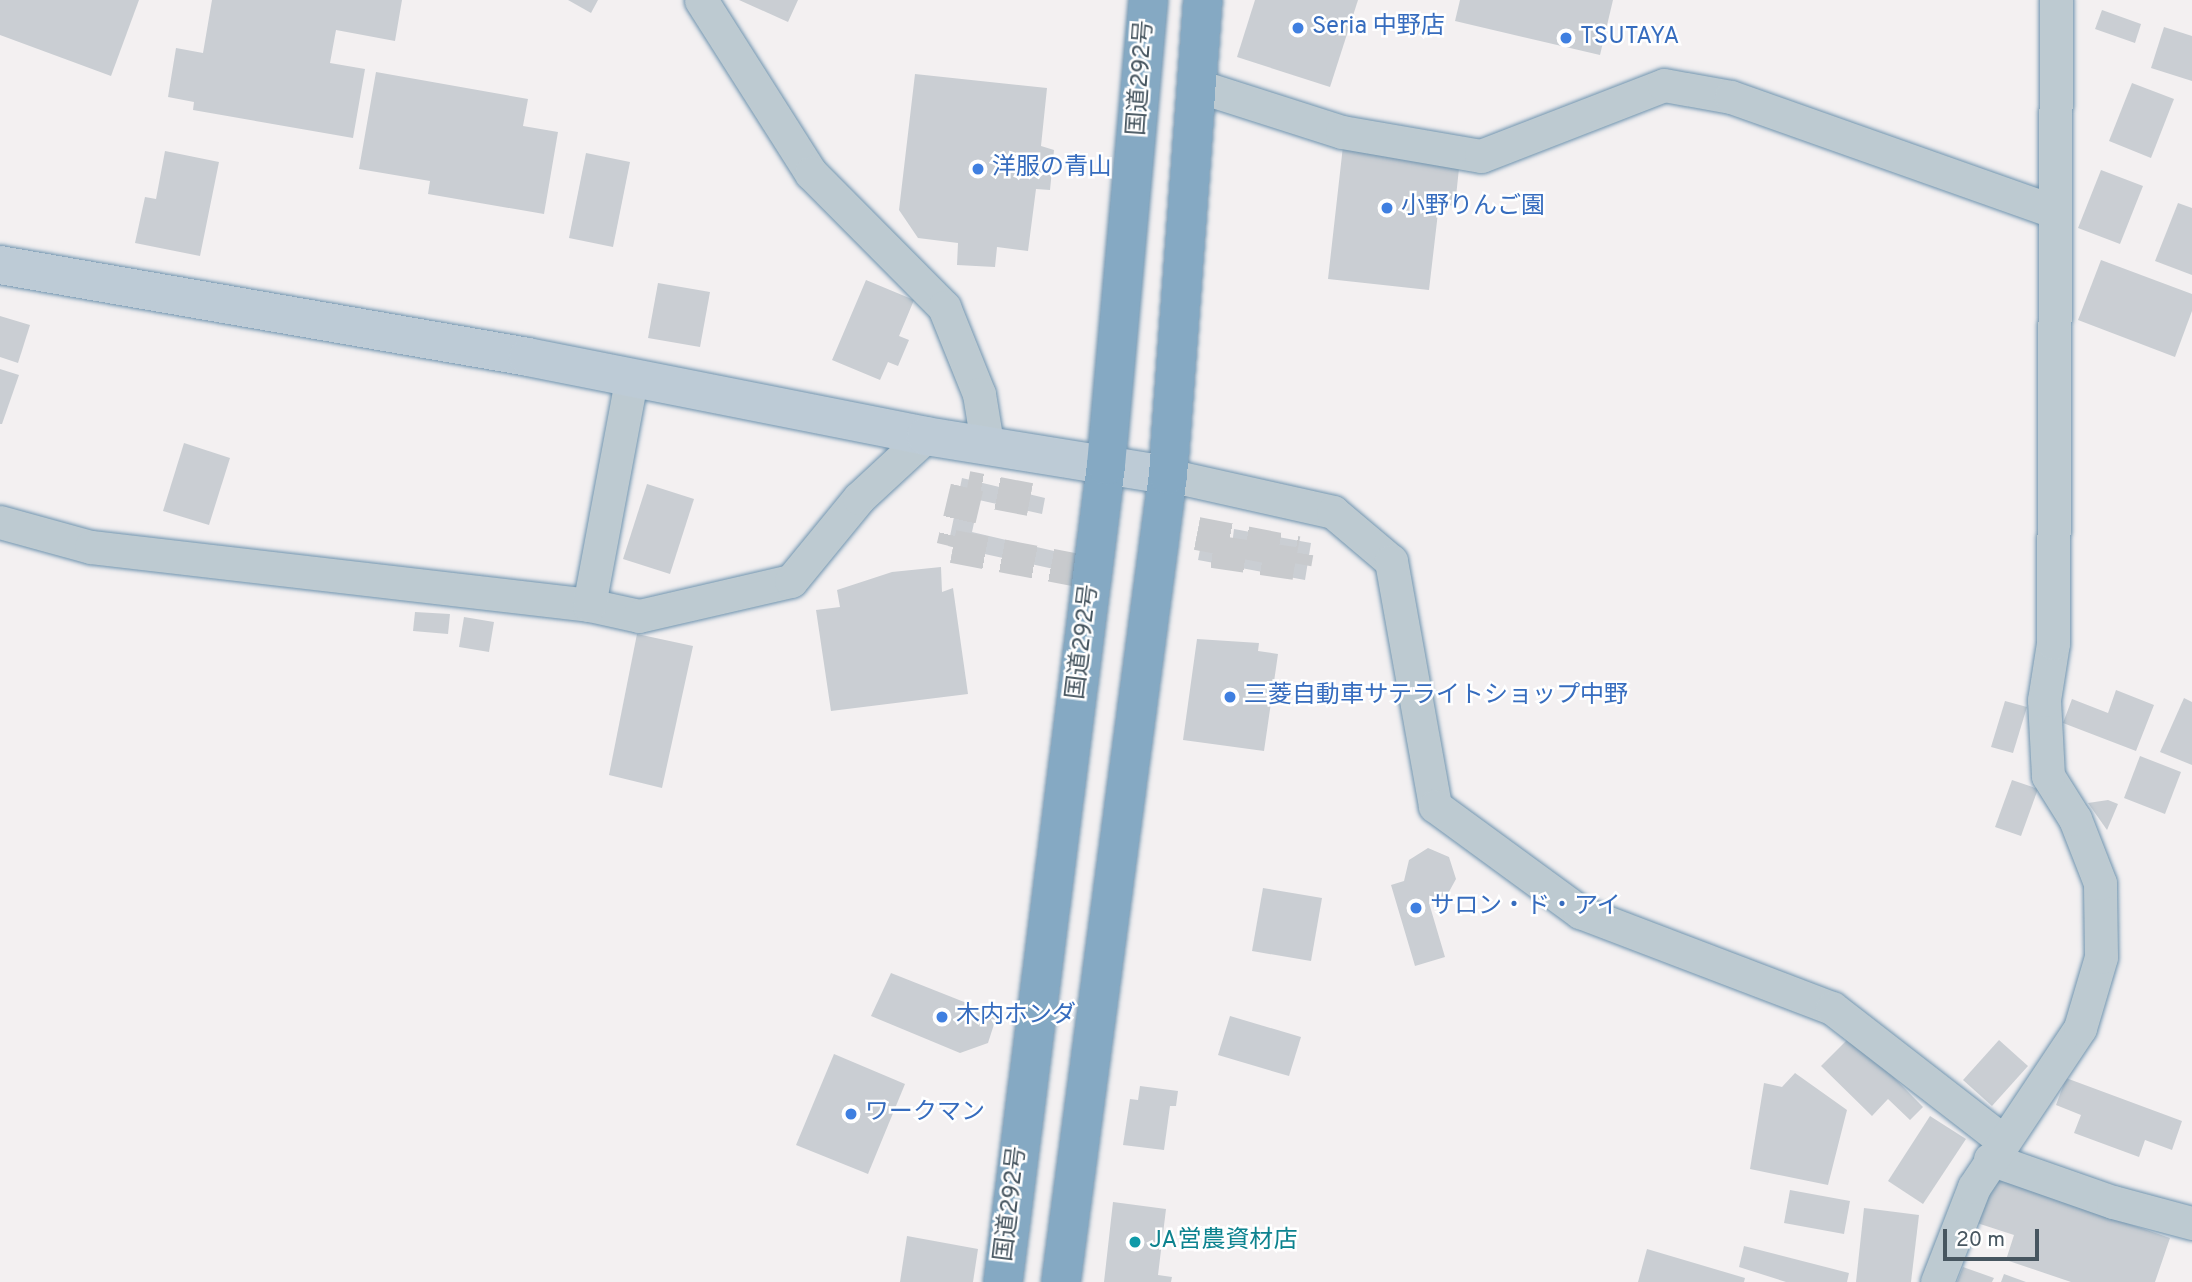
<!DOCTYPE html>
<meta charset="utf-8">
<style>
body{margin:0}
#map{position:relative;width:2192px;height:1282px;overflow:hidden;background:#f3f0f1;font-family:Overpass,"Noto Sans JP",sans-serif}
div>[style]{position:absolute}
.building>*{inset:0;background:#caced3}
.street-tunnel>*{height:33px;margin-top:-16.5px;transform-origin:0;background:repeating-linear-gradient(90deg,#c8cacd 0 33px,transparent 0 50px)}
.roads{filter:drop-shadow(0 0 2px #7094af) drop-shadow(0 0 2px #7094af)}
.street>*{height:33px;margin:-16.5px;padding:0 16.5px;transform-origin:16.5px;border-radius:16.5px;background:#bdcad1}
.secondary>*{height:38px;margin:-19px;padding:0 19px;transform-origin:19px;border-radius:19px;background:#bdcbd6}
.highway>*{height:38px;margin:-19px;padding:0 19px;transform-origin:19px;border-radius:19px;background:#85a9c3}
.dots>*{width:19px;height:19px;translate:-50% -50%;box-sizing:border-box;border:4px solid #fff;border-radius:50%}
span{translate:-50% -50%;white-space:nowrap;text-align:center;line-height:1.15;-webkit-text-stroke:5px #fff;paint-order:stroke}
.shop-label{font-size:24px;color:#366cbe}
.left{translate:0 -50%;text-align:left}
.street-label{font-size:24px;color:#475660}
.culture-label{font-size:24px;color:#0d838f}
.scale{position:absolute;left:1943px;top:1229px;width:96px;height:32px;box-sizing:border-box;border:4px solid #475660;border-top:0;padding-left:9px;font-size:21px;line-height:24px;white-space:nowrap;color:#475660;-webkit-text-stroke:5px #fff;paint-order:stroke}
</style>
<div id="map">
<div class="building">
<div style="clip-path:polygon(0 0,139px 0,111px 76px,0 35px)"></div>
<div style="clip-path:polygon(212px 0,402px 0,395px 41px,336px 30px,330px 63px,365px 69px,353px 138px,193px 110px,194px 102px,168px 97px,176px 48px,203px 53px)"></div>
<div style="clip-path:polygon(568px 0,598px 0,591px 13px)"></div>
<div style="clip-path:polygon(739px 0,798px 0,788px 22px)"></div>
<div style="clip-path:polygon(1255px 0,1358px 0,1330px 87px,1237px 57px)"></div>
<div style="clip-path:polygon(1460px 0,1613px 0,1600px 55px,1455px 21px)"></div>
<div style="clip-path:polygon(2102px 10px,2141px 24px,2135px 43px,2095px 29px)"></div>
<div style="clip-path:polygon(2164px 27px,2192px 36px,2192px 81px,2151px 68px)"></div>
<div style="clip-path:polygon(376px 72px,528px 99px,523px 126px,558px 132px,544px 214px,428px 194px,430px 181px,359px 169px)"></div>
<div style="clip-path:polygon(915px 74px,1047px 88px,1041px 146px,1054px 150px,1050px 190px,1036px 189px,1028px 251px,997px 247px,995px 267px,957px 265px,958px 243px,918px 238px,899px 210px)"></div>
<div style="clip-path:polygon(2132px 83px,2174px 99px,2151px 158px,2109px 141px)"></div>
<div style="clip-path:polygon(1343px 146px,1460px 159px,1455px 206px,1439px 204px,1429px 290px,1328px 279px)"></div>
<div style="clip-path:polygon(165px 151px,219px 162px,200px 256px,135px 243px,145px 197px,156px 199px)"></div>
<div style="clip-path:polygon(586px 153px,630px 162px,613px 247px,569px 238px)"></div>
<div style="clip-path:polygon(2101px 170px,2143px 186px,2120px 244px,2078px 228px)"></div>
<div style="clip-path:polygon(2178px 203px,2192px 208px,2192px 275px,2155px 261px)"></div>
<div style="clip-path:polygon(2101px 260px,2192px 294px,2192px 311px,2175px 357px,2078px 320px)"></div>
<div style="clip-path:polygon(866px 280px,914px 300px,899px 336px,909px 340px,898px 366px,888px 362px,880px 380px,832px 360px)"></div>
<div style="clip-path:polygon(658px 283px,710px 292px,700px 347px,648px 338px)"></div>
<div style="clip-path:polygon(0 316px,30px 325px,18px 363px,0 357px)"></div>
<div style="clip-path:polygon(0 369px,19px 375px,2px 424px,0 424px)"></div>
<div style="clip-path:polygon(184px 443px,230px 458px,209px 525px,163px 511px)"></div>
<div style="clip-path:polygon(962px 478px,1045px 498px,1042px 514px,979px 500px,972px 532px,1067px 554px,1063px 571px,948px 546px)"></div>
<div style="clip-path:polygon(647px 484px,694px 499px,670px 574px,623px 559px)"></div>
<div style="clip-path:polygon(1234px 529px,1311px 543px,1305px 580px,1198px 560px,1202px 539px,1232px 545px)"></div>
<div style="clip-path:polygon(941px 567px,942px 592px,953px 588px,968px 694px,831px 711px,816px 610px,840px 607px,837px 590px,892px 572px)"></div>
<div style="clip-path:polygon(415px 612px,450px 614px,448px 634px,413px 631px)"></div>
<div style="clip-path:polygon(464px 617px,494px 622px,489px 652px,459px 647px)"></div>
<div style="clip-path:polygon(637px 634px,693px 646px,662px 788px,609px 775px)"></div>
<div style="clip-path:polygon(1197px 639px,1259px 643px,1258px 651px,1278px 654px,1264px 751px,1183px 740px)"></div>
<div style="clip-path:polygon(2116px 690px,2154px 705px,2136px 751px,2063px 723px,2072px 699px,2108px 713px)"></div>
<div style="clip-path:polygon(2184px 698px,2192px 702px,2192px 765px,2160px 752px)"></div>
<div style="clip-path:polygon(2005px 701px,2027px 707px,2013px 753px,1991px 747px)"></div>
<div style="clip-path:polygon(2140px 756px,2181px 772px,2165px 814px,2124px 798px)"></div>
<div style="clip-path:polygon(2012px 780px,2038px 789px,2021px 836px,1995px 827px)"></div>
<div style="clip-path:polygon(2108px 800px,2118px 804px,2107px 830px,2088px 803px)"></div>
<div style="clip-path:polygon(1428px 848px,1449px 857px,1456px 879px,1445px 899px,1429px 903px,1445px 957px,1415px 966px,1391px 885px,1404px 881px,1409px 860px)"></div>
<div style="clip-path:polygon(1263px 888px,1322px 898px,1311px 961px,1252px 951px)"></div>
<div style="clip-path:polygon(891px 973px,997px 1015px,988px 1043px,960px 1053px,871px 1016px)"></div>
<div style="clip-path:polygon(1230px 1016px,1301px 1037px,1289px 1076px,1218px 1055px)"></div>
<div style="clip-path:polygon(1852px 1035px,1923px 1107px,1910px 1120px,1888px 1099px,1872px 1116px,1821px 1066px)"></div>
<div style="clip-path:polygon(1999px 1040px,2028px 1066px,1992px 1106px,1963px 1080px)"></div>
<div style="clip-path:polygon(834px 1054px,905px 1084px,868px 1174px,796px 1145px)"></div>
<div style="clip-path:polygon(1795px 1073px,1847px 1110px,1828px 1185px,1750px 1169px,1764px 1083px,1782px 1087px)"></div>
<div style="clip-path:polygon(2066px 1078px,2182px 1121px,2172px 1150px,2145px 1140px,2139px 1157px,2074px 1133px,2081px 1115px,2056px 1105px)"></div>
<div style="clip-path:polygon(1140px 1086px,1178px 1091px,1176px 1106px,1170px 1106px,1164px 1150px,1123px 1145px,1130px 1099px,1138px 1100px)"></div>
<div style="clip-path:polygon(1930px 1116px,1966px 1139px,1923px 1204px,1888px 1181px)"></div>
<div style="clip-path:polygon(1993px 1177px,2170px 1238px,2155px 1282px,2071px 1282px,2006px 1260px,2014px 1235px,1977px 1223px)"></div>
<div style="clip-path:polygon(1790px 1190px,1850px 1201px,1844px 1234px,1784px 1223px)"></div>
<div style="clip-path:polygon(1113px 1202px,1166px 1209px,1158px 1275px,1172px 1277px,1171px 1282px,1104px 1282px)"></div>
<div style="clip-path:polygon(1864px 1208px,1919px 1215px,1911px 1282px,1856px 1282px)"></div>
<div style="clip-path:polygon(907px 1236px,978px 1249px,973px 1282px,900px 1282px)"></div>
<div style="clip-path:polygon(1744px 1246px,1849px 1273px,1847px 1282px,1786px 1282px,1739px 1267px)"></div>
<div style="clip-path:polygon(1647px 1249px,1745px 1278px,1744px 1282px,1638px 1282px)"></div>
<div style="clip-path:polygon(1963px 1267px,1994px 1278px,1992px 1282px,1957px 1282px)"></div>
<div style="clip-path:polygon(2004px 1274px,2026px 1282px,2001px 1282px)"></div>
</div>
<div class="street-tunnel">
<div style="left:1030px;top:499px;width:64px;rotate:-169.2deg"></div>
<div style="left:967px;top:487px;width:61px;rotate:103.3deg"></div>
<div style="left:953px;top:546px;width:128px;rotate:10.8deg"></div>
<div style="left:1197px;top:533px;width:102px;rotate:10.8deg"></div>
<div style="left:1297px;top:552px;width:11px;rotate:100deg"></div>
<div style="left:1295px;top:563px;width:97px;rotate:-171.7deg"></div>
</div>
<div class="roads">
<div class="street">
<div style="left:701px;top:0;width:205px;rotate:57.6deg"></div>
<div style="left:811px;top:173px;width:189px;rotate:45.2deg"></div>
<div style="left:944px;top:307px;width:94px;rotate:68.1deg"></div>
<div style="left:979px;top:394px;width:50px;rotate:80.7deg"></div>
<div style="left:1198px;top:86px;width:151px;rotate:17.7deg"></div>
<div style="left:1342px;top:132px;width:141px;rotate:9.8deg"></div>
<div style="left:1481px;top:156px;width:196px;rotate:-21.2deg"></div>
<div style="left:1664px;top:85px;width:68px;rotate:10.2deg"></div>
<div style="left:1731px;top:97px;width:342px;rotate:19.5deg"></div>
<div style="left:1168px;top:475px;width:169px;rotate:12.6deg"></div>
<div style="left:1333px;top:512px;width:76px;rotate:40.2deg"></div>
<div style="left:1391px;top:561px;width:249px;rotate:79.8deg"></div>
<div style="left:1435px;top:806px;width:180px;rotate:36.2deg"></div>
<div style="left:1580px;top:912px;width:270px;rotate:20.9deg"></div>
<div style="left:1832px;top:1008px;width:214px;rotate:37.8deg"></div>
<div style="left:0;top:522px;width:94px;rotate:15.4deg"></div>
<div style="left:91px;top:547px;width:501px;rotate:6.64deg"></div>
<div style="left:589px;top:605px;width:51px;rotate:12.4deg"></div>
<div style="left:639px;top:616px;width:156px;rotate:-13deg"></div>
<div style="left:791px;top:581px;width:107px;rotate:-50.7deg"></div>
<div style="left:859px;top:498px;width:91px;rotate:-42.8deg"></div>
<div style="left:589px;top:605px;width:233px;rotate:-79.4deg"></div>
<div style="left:1990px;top:1159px;width:130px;rotate:19.3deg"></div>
<div style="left:2113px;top:1202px;width:82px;rotate:14.9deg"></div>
<div style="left:1937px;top:1282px;width:102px;rotate:-68.7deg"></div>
<div style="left:1974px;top:1187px;width:191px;rotate:-56.3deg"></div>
<div style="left:2080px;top:1028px;width:74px;rotate:-73.5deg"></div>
<div style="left:2101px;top:957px;width:74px;rotate:-90.8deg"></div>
<div style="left:2100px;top:883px;width:69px;rotate:-111.3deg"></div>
<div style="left:2075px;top:819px;width:51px;rotate:-122.1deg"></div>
<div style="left:2048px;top:776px;width:76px;rotate:-93deg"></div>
<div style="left:2044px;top:700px;width:58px;rotate:-81deg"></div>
<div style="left:2053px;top:643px;width:643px;rotate:-89.73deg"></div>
</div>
<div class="secondary">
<div style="left:0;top:265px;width:536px;rotate:9.88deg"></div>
<div style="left:528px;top:357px;width:406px;rotate:11.2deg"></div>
<div style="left:926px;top:436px;width:245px;rotate:9.2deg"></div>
</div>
<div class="highway">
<div style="left:1003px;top:1282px;width:823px;rotate:-82.81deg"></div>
<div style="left:1106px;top:465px;width:467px;rotate:-84.8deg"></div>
<div style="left:1061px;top:1282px;width:814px;rotate:-82.45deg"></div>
<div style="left:1168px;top:475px;width:476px;rotate:-85.8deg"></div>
</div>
</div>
<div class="dots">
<div style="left:1298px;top:28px;background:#3f7fe0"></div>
<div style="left:1566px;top:38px;background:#3f7fe0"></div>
<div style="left:978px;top:169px;background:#3f7fe0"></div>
<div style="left:1387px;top:208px;background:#3f7fe0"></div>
<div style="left:1230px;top:697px;background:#3f7fe0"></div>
<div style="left:1416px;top:908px;background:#3f7fe0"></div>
<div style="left:942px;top:1017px;background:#3f7fe0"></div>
<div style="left:851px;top:1114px;background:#3f7fe0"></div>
<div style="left:1135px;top:1242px;background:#0f9aa8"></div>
</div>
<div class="shop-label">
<span class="left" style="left:1312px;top:28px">Seria 中野店</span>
<span class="left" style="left:1580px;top:38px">TSUTAYA</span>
<span class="left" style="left:992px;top:169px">洋服の青山</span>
<span class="left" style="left:1401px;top:208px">小野りんご園</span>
<span class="left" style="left:1244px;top:697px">三菱自動車サテライトショップ中野</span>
<span class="left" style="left:1430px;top:908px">サロン・ド・アイ</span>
<span class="left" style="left:956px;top:1017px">木内ホンダ</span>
<span class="left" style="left:865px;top:1114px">ワークマン</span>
</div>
<div class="street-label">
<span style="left:1142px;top:78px;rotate:-86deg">国道292号</span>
<span style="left:1084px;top:642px;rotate:-83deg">国道292号</span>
<span style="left:1012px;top:1204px;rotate:-83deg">国道292号</span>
</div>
<div class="culture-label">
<span class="left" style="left:1149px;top:1242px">JA営農資材店</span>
</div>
<div class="scale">20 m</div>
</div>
